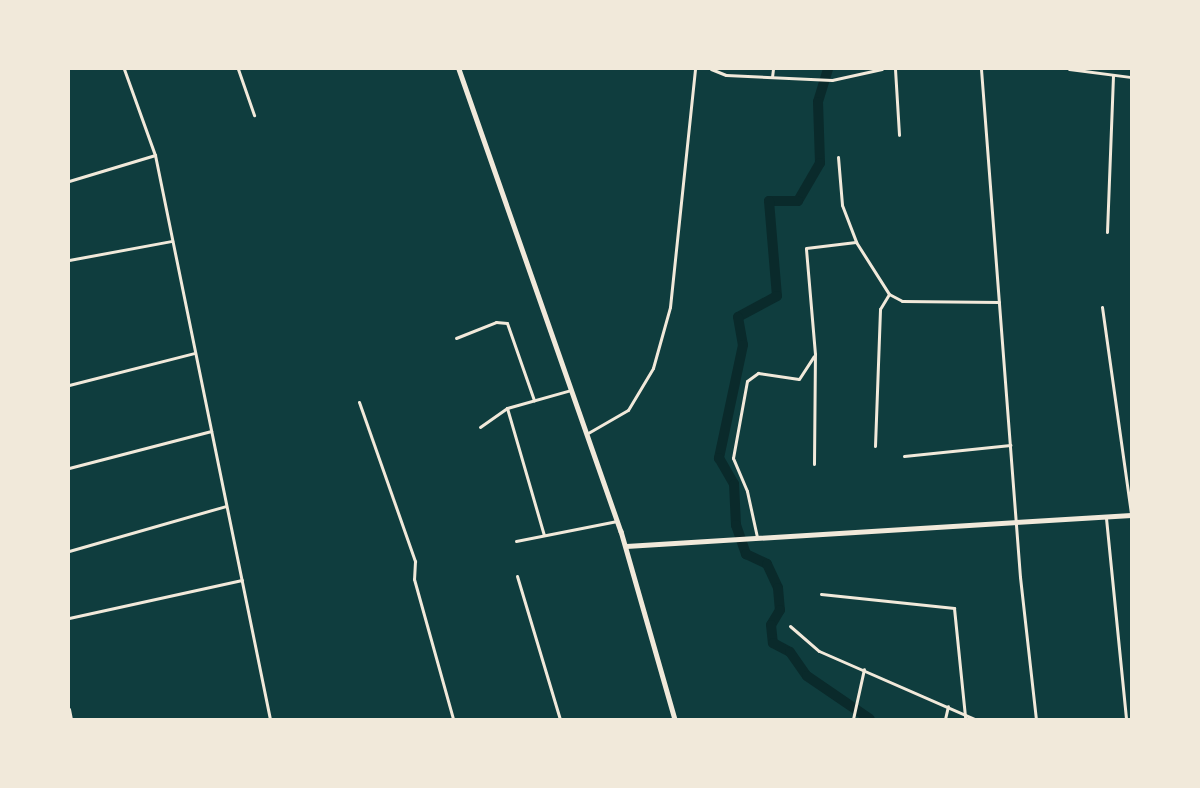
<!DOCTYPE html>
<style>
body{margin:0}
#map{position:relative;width:1200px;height:788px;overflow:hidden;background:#0f3d3e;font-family:"DM Sans",sans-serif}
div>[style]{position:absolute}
.river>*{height:10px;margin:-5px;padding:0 5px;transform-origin:5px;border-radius:5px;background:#0a2a2b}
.minor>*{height:3px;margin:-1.5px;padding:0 1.5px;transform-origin:1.5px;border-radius:1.5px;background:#f1e9da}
.secondary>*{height:4.5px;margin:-2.25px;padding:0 2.25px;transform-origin:2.25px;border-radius:2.25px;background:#f1e9da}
.primary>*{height:5px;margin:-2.5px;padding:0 2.5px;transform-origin:2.5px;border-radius:2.5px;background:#f1e9da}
span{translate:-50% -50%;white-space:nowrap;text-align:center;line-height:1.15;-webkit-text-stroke:4.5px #f1e9da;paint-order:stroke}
.frame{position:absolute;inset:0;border:70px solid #f1e9da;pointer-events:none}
</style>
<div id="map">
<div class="river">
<div style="left:828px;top:69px;width:34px;rotate:107deg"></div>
<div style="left:818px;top:102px;width:61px;rotate:88.1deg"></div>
<div style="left:820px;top:163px;width:44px;rotate:120.1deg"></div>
<div style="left:798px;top:201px;width:29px;rotate:180deg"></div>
<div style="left:769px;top:201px;width:95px;rotate:85.2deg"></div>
<div style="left:777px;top:296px;width:44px;rotate:151.7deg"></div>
<div style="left:738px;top:317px;width:28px;rotate:80deg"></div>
<div style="left:743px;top:345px;width:116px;rotate:102deg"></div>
<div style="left:719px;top:458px;width:30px;rotate:60deg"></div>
<div style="left:734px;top:484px;width:41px;rotate:87.2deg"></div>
<div style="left:736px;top:525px;width:31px;rotate:71deg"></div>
<div style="left:746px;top:554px;width:23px;rotate:25deg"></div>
<div style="left:767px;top:564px;width:26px;rotate:65deg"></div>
<div style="left:778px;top:588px;width:22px;rotate:85deg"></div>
<div style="left:780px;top:610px;width:17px;rotate:121deg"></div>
<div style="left:771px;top:625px;width:18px;rotate:84deg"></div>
<div style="left:773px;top:643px;width:19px;rotate:28deg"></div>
<div style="left:790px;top:652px;width:29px;rotate:55deg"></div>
<div style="left:807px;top:676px;width:76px;rotate:34.3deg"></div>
</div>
<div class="minor">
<div style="left:124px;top:69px;width:91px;rotate:70.2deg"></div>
<div style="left:155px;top:155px;width:576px;rotate:78.48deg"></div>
<div style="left:238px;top:69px;width:49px;rotate:70.8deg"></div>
<div style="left:711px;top:69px;width:16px;rotate:22deg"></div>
<div style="left:726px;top:75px;width:106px;rotate:2.7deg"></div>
<div style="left:832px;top:80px;width:51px;rotate:-12.4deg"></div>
<div style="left:895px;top:69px;width:66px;rotate:86.5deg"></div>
<div style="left:981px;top:69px;width:509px;rotate:85.61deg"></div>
<div style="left:1020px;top:577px;width:143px;rotate:83.6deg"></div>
<div style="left:1069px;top:69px;width:63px;rotate:7.4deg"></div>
<div style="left:772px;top:77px;width:8px;rotate:-83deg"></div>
<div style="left:838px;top:157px;width:48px;rotate:85.2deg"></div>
<div style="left:842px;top:205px;width:40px;rotate:69deg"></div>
<div style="left:69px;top:181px;width:90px;rotate:-16.8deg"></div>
<div style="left:1107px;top:232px;width:157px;rotate:-87.8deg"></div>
<div style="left:69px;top:260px;width:105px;rotate:-10.5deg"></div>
<div style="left:1102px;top:307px;width:209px;rotate:82deg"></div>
<div style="left:456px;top:338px;width:43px;rotate:-21.8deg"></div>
<div style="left:496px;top:322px;width:11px;rotate:5deg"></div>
<div style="left:507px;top:323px;width:82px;rotate:70.7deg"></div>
<div style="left:69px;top:385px;width:130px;rotate:-14.3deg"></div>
<div style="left:359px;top:402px;width:169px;rotate:70.6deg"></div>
<div style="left:415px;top:561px;width:18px;rotate:93deg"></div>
<div style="left:414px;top:579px;width:145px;rotate:74.4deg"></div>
<div style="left:507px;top:408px;width:132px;rotate:73.8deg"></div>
<div style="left:480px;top:427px;width:33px;rotate:-35deg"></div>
<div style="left:507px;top:408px;width:66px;rotate:-15.7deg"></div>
<div style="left:588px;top:433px;width:46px;rotate:-29.9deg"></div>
<div style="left:628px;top:410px;width:49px;rotate:-59.2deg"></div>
<div style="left:653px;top:368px;width:63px;rotate:-74.4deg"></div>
<div style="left:670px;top:307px;width:239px;rotate:-84deg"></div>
<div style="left:875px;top:446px;width:137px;rotate:-87.9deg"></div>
<div style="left:880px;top:309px;width:17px;rotate:-59deg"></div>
<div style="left:904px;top:456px;width:107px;rotate:-5.9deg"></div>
<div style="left:814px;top:464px;width:110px;rotate:-89.5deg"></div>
<div style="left:815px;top:354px;width:106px;rotate:-94.9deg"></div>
<div style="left:806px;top:248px;width:50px;rotate:-6.8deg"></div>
<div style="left:856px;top:242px;width:62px;rotate:57.6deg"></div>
<div style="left:889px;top:294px;width:15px;rotate:28deg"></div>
<div style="left:902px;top:301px;width:97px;rotate:0.6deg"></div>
<div style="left:69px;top:468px;width:147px;rotate:-14.6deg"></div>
<div style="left:1106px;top:518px;width:202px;rotate:84.3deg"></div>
<div style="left:757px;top:537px;width:47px;rotate:-102.3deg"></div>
<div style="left:747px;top:491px;width:36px;rotate:-113deg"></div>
<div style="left:733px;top:458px;width:78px;rotate:-79.7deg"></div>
<div style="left:747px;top:381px;width:14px;rotate:-36deg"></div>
<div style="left:758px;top:373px;width:41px;rotate:8.3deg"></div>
<div style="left:799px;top:379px;width:27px;rotate:-57deg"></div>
<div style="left:516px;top:541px;width:103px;rotate:-11.2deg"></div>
<div style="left:69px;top:551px;width:163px;rotate:-16deg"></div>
<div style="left:517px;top:576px;width:149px;rotate:73.3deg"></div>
<div style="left:821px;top:594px;width:134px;rotate:6deg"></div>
<div style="left:954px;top:608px;width:110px;rotate:84.2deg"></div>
<div style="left:69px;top:618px;width:177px;rotate:-12.4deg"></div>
<div style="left:790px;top:626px;width:38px;rotate:41deg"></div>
<div style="left:819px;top:651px;width:170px;rotate:23.6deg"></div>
<div style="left:69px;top:709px;width:10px;rotate:79deg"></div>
<div style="left:853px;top:719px;width:51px;rotate:-77.6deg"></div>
<div style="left:945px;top:719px;width:13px;rotate:-77deg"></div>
</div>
<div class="secondary">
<div style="left:459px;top:69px;width:490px;rotate:70.7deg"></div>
<div style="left:621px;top:531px;width:196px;rotate:74deg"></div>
</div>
<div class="primary">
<div style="left:626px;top:546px;width:506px;rotate:-3.51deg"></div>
</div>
<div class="frame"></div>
</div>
